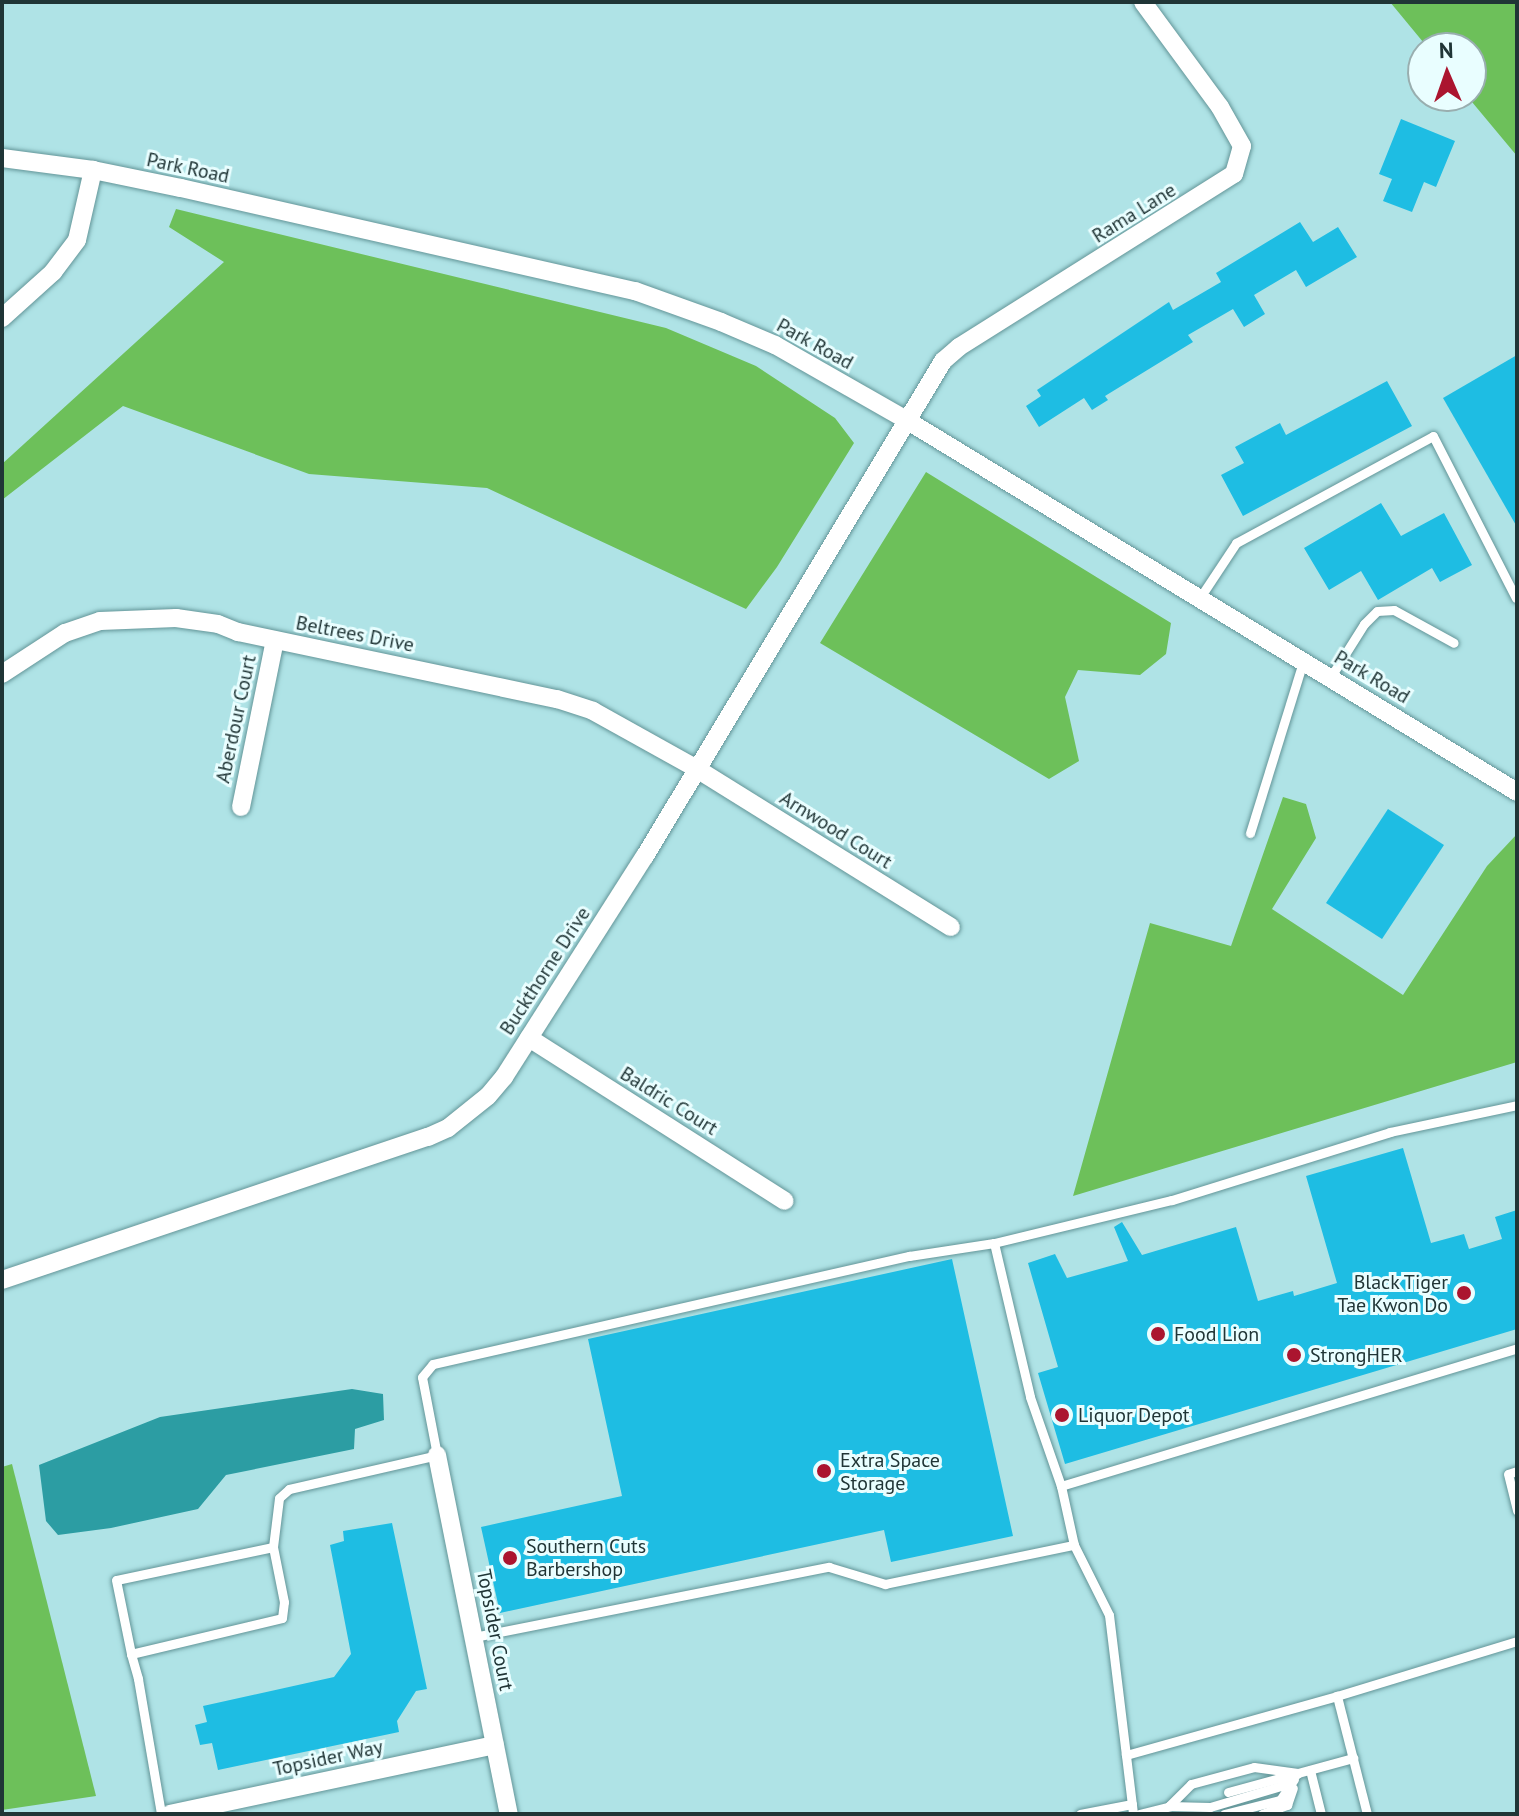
<!DOCTYPE html>
<style>
body{margin:0}
#map{position:relative;width:1519px;height:1816px;overflow:hidden;background:#afe3e6;font-family:"PT Sans",sans-serif}
div>[style]{position:absolute}
.green>*{inset:0;background:#6dc05a}
.water>*{inset:0;background:#2c9da3}
.building>*{inset:0;background:#1ebde3}
.roads{filter:drop-shadow(0 0 2px #639598) drop-shadow(0 0 2px #639598)}
.lane>*{height:9px;margin:-4.5px;padding:0 4.5px;transform-origin:4.5px;border-radius:4.5px;background:#fff}
.street>*{height:18px;margin:-9px;padding:0 9px;transform-origin:9px;border-radius:9px;background:#fff}
.dots>*{width:22px;height:22px;translate:-50% -50%;box-sizing:border-box;border:4px solid #e9feff;border-radius:50%}
span{translate:-50% -50%;white-space:nowrap;text-align:center;line-height:1.15;-webkit-text-stroke:6px #e9feff;paint-order:stroke}
.street-label{font-size:20px;color:#203536}
.poi-label{font-size:20px;color:#203536}
.right{translate:-100% -50%;text-align:right}
.left{translate:0 -50%;text-align:left}
.frame{position:absolute;inset:0;border:4px solid #203536;pointer-events:none}
.north{position:absolute;left:1407px;top:32px;width:80px;height:80px;box-sizing:border-box;background:#e9feff;border:2px solid #99aeaf;border-radius:50%;rotate:358deg;font-size:22px;font-weight:700;line-height:32px;text-align:center;color:#203536}
.north::after{content:'';display:block;margin:auto;width:28px;height:36px;background:#ab152f;clip-path:polygon(50% 0,100% 100%,50% 72%,0 100%)}
</style>
<div id="map">
<div class="green">
<div style="clip-path:polygon(1390px 2px,1517px 2px,1517px 156px,1467px 96px,1471px 96px,1471px 48px,1428px 48px)"></div>
<div style="clip-path:polygon(176px 209px,666px 328px,756px 366px,835px 418px,854px 443px,777px 567px,746px 609px,487px 488px,309px 474px,123px 406px,2px 500px,2px 464px,224px 262px,169px 227px)"></div>
<div style="clip-path:polygon(926px 472px,1171px 623px,1166px 654px,1140px 675px,1078px 670px,1065px 697px,1079px 761px,1049px 779px,820px 643px)"></div>
<div style="clip-path:polygon(1283px 797px,1306px 804px,1316px 838px,1272px 909px,1403px 995px,1487px 866px,1517px 834px,1517px 1062px,1073px 1196px,1150px 923px,1231px 946px)"></div>
<div style="clip-path:polygon(12px 1464px,96px 1796px,2px 1810px,2px 1467px)"></div>
</div>
<div class="water">
<div style="clip-path:polygon(352px 1389px,383px 1394px,384px 1420px,355px 1429px,354px 1449px,226px 1475px,198px 1509px,111px 1528px,58px 1535px,46px 1521px,39px 1465px,160px 1417px)"></div>
</div>
<div class="building">
<div style="clip-path:polygon(1401px 119px,1455px 141px,1436px 187px,1424px 182px,1412px 212px,1383px 201px,1392px 179px,1379px 174px)"></div>
<div style="clip-path:polygon(1300px 222px,1313px 242px,1338px 227px,1357px 257px,1306px 287px,1296px 270px,1254px 295px,1265px 314px,1244px 327px,1233px 309px,1188px 335px,1193px 342px,1105px 396px,1108px 400px,1092px 410px,1084px 398px,1039px 427px,1026px 406px,1041px 396px,1037px 390px,1169px 302px,1173px 310px,1221px 282px,1216px 273px)"></div>
<div style="clip-path:polygon(1517px 355px,1517px 527px,1443px 398px)"></div>
<div style="clip-path:polygon(1387px 381px,1412px 426px,1243px 516px,1221px 475px,1244px 463px,1235px 447px,1280px 423px,1286px 435px)"></div>
<div style="clip-path:polygon(1381px 503px,1401px 536px,1444px 513px,1472px 565px,1440px 582px,1432px 568px,1378px 600px,1361px 571px,1329px 590px,1304px 548px)"></div>
<div style="clip-path:polygon(1388px 809px,1444px 845px,1382px 939px,1326px 903px)"></div>
<div style="clip-path:polygon(1403px 1148px,1431px 1243px,1464px 1234px,1469px 1249px,1502px 1239px,1495px 1217px,1517px 1210px,1517px 1329px,1065px 1464px,1038px 1373px,1058px 1367px,1028px 1263px,1055px 1254px,1067px 1278px,1128px 1261px,1114px 1227px,1122px 1222px,1142px 1255px,1236px 1227px,1258px 1301px,1293px 1291px,1294px 1296px,1337px 1283px,1306px 1176px)"></div>
<div style="clip-path:polygon(952px 1259px,1013px 1536px,891px 1562px,884px 1530px,500px 1613px,481px 1527px,622px 1496px,588px 1339px)"></div>
<div style="clip-path:polygon(392px 1523px,427px 1689px,416px 1691px,397px 1721px,399px 1732px,218px 1770px,212px 1743px,200px 1745px,195px 1725px,207px 1722px,203px 1706px,334px 1677px,351px 1654px,330px 1545px,344px 1541px,343px 1531px)"></div>
</div>
<div class="roads">
<div class="lane">
<div style="left:1199px;top:599px;width:67px;rotate:-56.5deg"></div>
<div style="left:1236px;top:543px;width:224px;rotate:-28.5deg"></div>
<div style="left:1433px;top:436px;width:182px;rotate:62.9deg"></div>
<div style="left:1330px;top:678px;width:64px;rotate:-57.8deg"></div>
<div style="left:1364px;top:624px;width:18px;rotate:-45deg"></div>
<div style="left:1377px;top:611px;width:17px;rotate:-3deg"></div>
<div style="left:1394px;top:610px;width:68px;rotate:28.8deg"></div>
<div style="left:1250px;top:833px;width:179px;rotate:-72.8deg"></div>
<div style="left:994px;top:1243px;width:158px;rotate:76.8deg"></div>
<div style="left:1030px;top:1397px;width:94px;rotate:70.8deg"></div>
<div style="left:1061px;top:1486px;width:60px;rotate:77.6deg"></div>
<div style="left:1074px;top:1545px;width:78px;rotate:63.4deg"></div>
<div style="left:1109px;top:1615px;width:200px;rotate:83.1deg"></div>
<div style="left:1517px;top:1471px;width:9px;rotate:162deg"></div>
<div style="left:1508px;top:1474px;width:38px;rotate:76deg"></div>
<div style="left:1061px;top:1486px;width:476px;rotate:-16.8deg"></div>
<div style="left:273px;top:1547px;width:49px;rotate:-83deg"></div>
<div style="left:279px;top:1498px;width:13px;rotate:-42deg"></div>
<div style="left:289px;top:1489px;width:152px;rotate:-12.9deg"></div>
<div style="left:437px;top:1455px;width:79px;rotate:-100.9deg"></div>
<div style="left:422px;top:1377px;width:17px;rotate:-50deg"></div>
<div style="left:433px;top:1364px;width:488px;rotate:-12.8deg"></div>
<div style="left:909px;top:1256px;width:86px;rotate:-8.7deg"></div>
<div style="left:994px;top:1243px;width:183px;rotate:-13.6deg"></div>
<div style="left:1172px;top:1200px;width:228px;rotate:-17.3deg"></div>
<div style="left:1390px;top:1132px;width:130px;rotate:-12deg"></div>
<div style="left:474px;top:1637px;width:362px;rotate:-11.2deg"></div>
<div style="left:829px;top:1567px;width:59px;rotate:16.9deg"></div>
<div style="left:885px;top:1584px;width:193px;rotate:-11.7deg"></div>
<div style="left:131px;top:1654px;width:155px;rotate:-13.4deg"></div>
<div style="left:282px;top:1618px;width:16px;rotate:-83deg"></div>
<div style="left:284px;top:1602px;width:56px;rotate:-101.3deg"></div>
<div style="left:273px;top:1547px;width:160px;rotate:168.1deg"></div>
<div style="left:116px;top:1580px;width:76px;rotate:78.5deg"></div>
<div style="left:131px;top:1654px;width:26px;rotate:74deg"></div>
<div style="left:138px;top:1679px;width:137px;rotate:80.3deg"></div>
<div style="left:1126px;top:1755px;width:219px;rotate:-15.6deg"></div>
<div style="left:1310px;top:1770px;width:45px;rotate:76deg"></div>
<div style="left:1228px;top:1792px;width:130px;rotate:-15.2deg"></div>
<div style="left:1169px;top:1806px;width:31px;rotate:-45deg"></div>
<div style="left:1191px;top:1784px;width:65px;rotate:-15.1deg"></div>
<div style="left:1254px;top:1767px;width:44px;rotate:7.8deg"></div>
<div style="left:1169px;top:1806px;width:41px;rotate:1.4deg"></div>
<div style="left:1210px;top:1807px;width:74px;rotate:-16.5deg"></div>
<div style="left:1281px;top:1786px;width:21px;rotate:-37deg"></div>
<div style="left:1080px;top:1814px;width:53px;rotate:-10.9deg"></div>
<div style="left:1139px;top:1814px;width:36px;rotate:-14deg"></div>
<div style="left:1224px;top:1814px;width:58px;rotate:-14deg"></div>
<div style="left:1280px;top:1800px;width:25px;rotate:-56deg"></div>
<div style="left:1262px;top:1814px;width:27px;rotate:-20deg"></div>
<div style="left:1287px;top:1805px;width:18px;rotate:-71deg"></div>
<div style="left:1367px;top:1814px;width:122px;rotate:-104.3deg"></div>
<div style="left:1337px;top:1696px;width:188px;rotate:-17deg"></div>
</div>
<div class="street">
<div style="left:2px;top:158px;width:92px;rotate:7.5deg"></div>
<div style="left:93px;top:170px;width:90px;rotate:11.6deg"></div>
<div style="left:181px;top:188px;width:466px;rotate:12.8deg"></div>
<div style="left:635px;top:291px;width:91px;rotate:19.8deg"></div>
<div style="left:721px;top:322px;width:59px;rotate:23.1deg"></div>
<div style="left:775px;top:345px;width:153px;rotate:29.7deg"></div>
<div style="left:908px;top:421px;width:713px;rotate:31.35deg"></div>
<div style="left:2px;top:318px;width:69px;rotate:-42deg"></div>
<div style="left:53px;top:272px;width:40px;rotate:-53deg"></div>
<div style="left:77px;top:240px;width:72px;rotate:-77.1deg"></div>
<div style="left:2px;top:674px;width:75px;rotate:-33.1deg"></div>
<div style="left:65px;top:633px;width:37px;rotate:-19deg"></div>
<div style="left:100px;top:621px;width:76px;rotate:-2.3deg"></div>
<div style="left:176px;top:618px;width:42px;rotate:8.1deg"></div>
<div style="left:218px;top:624px;width:22px;rotate:22deg"></div>
<div style="left:238px;top:632px;width:326px;rotate:11.9deg"></div>
<div style="left:557px;top:699px;width:38px;rotate:18deg"></div>
<div style="left:593px;top:711px;width:119px;rotate:29.1deg"></div>
<div style="left:697px;top:769px;width:299px;rotate:31.9deg"></div>
<div style="left:241px;top:807px;width:170px;rotate:-78.5deg"></div>
<div style="left:529px;top:1038px;width:303px;rotate:32.5deg"></div>
<div style="left:2px;top:1280px;width:449px;rotate:-18.6deg"></div>
<div style="left:428px;top:1137px;width:22px;rotate:-24deg"></div>
<div style="left:448px;top:1128px;width:51px;rotate:-38.7deg"></div>
<div style="left:488px;top:1096px;width:25px;rotate:-50deg"></div>
<div style="left:504px;top:1077px;width:262px;rotate:-57.5deg"></div>
<div style="left:645px;top:856px;width:578px;rotate:-58.95deg"></div>
<div style="left:943px;top:361px;width:21px;rotate:-41deg"></div>
<div style="left:959px;top:347px;width:325px;rotate:-32.2deg"></div>
<div style="left:1234px;top:174px;width:29px;rotate:-74deg"></div>
<div style="left:1242px;top:146px;width:45px;rotate:-119.4deg"></div>
<div style="left:1220px;top:107px;width:130px;rotate:-126.3deg"></div>
<div style="left:437px;top:1455px;width:366px;rotate:78.7deg"></div>
<div style="left:170px;top:1814px;width:332px;rotate:-12deg"></div>
</div>
</div>
<div class="dots">
<div style="left:1464px;top:1293px;background:#ab152f"></div>
<div style="left:1158px;top:1334px;background:#ab152f"></div>
<div style="left:1294px;top:1355px;background:#ab152f"></div>
<div style="left:1062px;top:1415px;background:#ab152f"></div>
<div style="left:824px;top:1471px;background:#ab152f"></div>
<div style="left:510px;top:1558px;background:#ab152f"></div>
</div>
<div class="street-label">
<span style="left:188px;top:168px;rotate:12deg">Park Road</span>
<span style="left:1134px;top:213px;rotate:-32deg">Rama Lane</span>
<span style="left:815px;top:344px;rotate:29deg">Park Road</span>
<span style="left:355px;top:634px;rotate:11deg">Beltrees Drive</span>
<span style="left:1372px;top:677px;rotate:31deg">Park Road</span>
<span style="left:236px;top:719px;rotate:-78deg">Aberdour Court</span>
<span style="left:836px;top:830px;rotate:32deg">Arnwood Court</span>
<span style="left:545px;top:971px;rotate:-57deg">Buckthorne Drive</span>
<span style="left:669px;top:1101px;rotate:32deg">Baldric Court</span>
<span style="left:495px;top:1630px;rotate:79deg">Topsider Court</span>
<span style="left:328px;top:1758px;rotate:-12deg">Topsider Way</span>
</div>
<div class="poi-label">
<span class="right" style="left:1448px;top:1294px">Black Tiger<br>Tae Kwon Do</span>
<span class="left" style="left:1174px;top:1334px">Food Lion</span>
<span class="left" style="left:1310px;top:1355px">StrongHER</span>
<span class="left" style="left:1078px;top:1415px">Liquor Depot</span>
<span class="left" style="left:840px;top:1472px">Extra Space<br>Storage</span>
<span class="left" style="left:526px;top:1558px">Southern Cuts<br>Barbershop</span>
</div>
<div class="frame"></div>
<div class="north">N</div>
</div>
